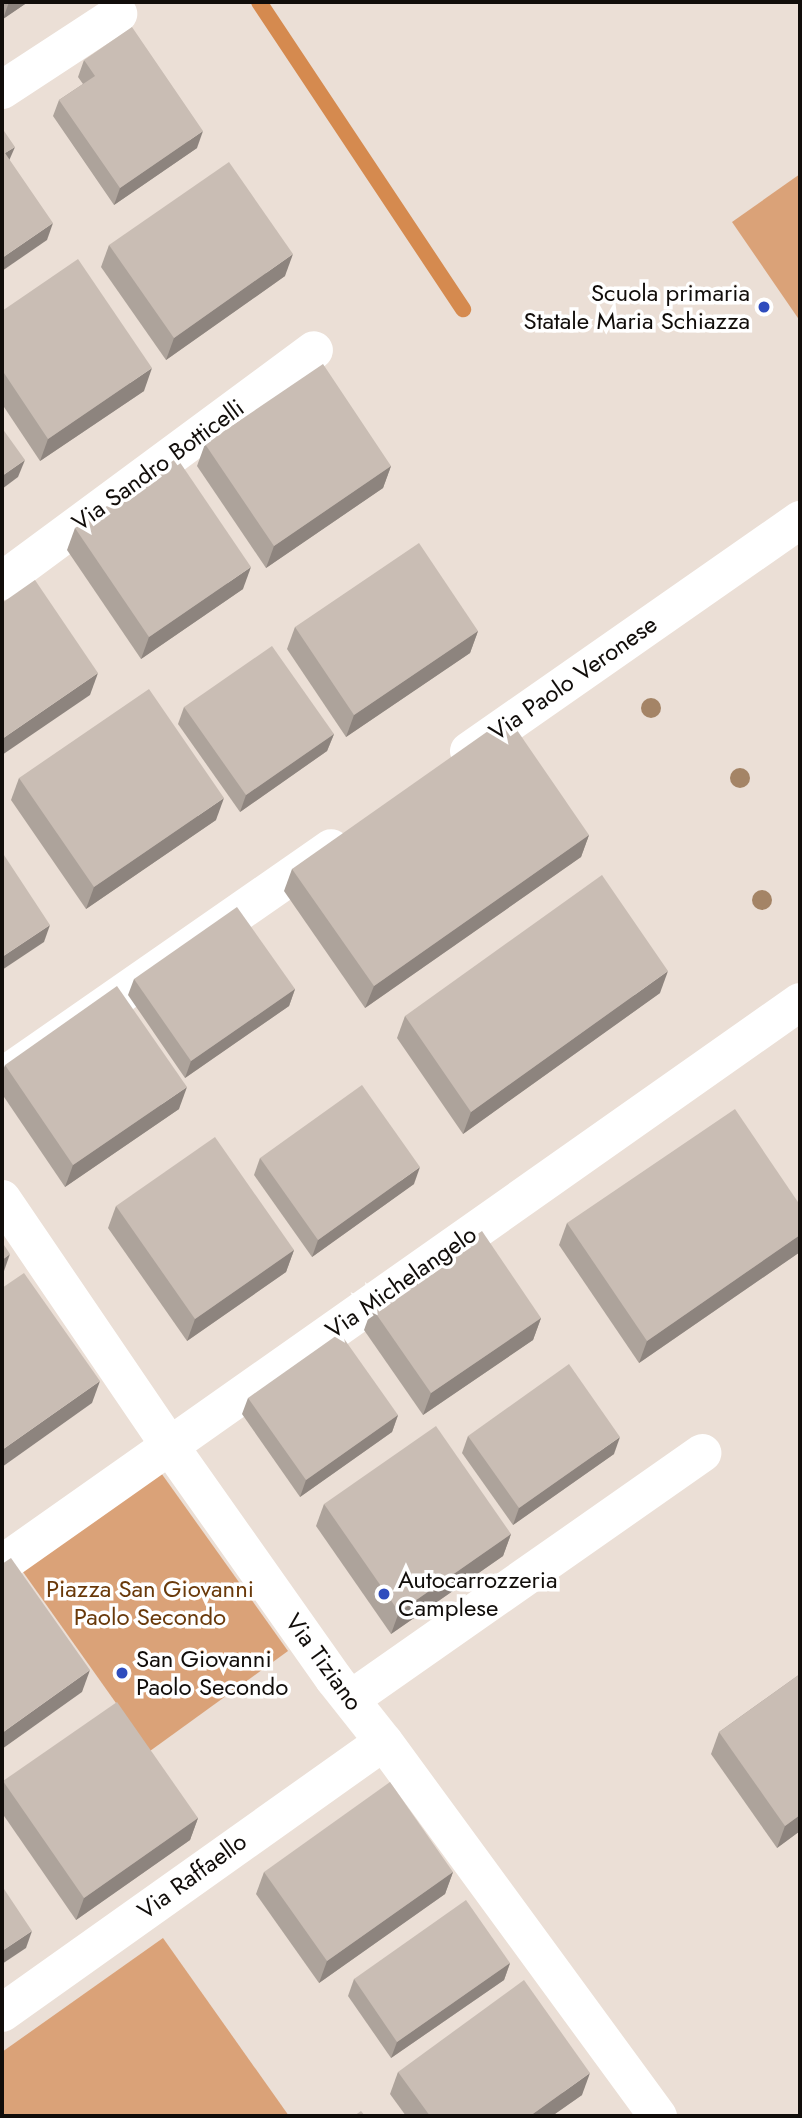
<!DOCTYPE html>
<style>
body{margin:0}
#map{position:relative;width:802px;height:2118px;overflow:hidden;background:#ebdfd6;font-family:Jost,sans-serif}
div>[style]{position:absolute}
.green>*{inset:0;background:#daa278}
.stream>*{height:16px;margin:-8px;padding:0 8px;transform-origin:8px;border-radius:8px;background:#d58a4f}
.minor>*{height:38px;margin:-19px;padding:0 19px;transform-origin:19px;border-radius:19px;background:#fff}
.trees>*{width:20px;height:20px;margin:-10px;border-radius:50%;background:#a48466}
.wall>*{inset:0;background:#ada39b}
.shaded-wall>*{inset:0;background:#8d847e}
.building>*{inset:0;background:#c9bdb4}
.dots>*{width:19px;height:19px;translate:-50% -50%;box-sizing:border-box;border:4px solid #fff;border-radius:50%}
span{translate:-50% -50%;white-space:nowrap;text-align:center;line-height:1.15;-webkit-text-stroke:7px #fff;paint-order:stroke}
.poi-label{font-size:24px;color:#110d0a}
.right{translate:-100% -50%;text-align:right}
.left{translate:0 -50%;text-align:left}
.street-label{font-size:24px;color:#110d0a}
.park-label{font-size:24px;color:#69390a}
.frame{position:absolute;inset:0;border:4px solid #110d0a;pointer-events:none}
</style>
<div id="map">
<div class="green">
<div style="clip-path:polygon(800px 174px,800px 321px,732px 222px)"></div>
<div style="clip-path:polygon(149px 1456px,288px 1651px,150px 1751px,11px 1555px)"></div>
<div style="clip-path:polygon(163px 1938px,289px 2116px,2px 2116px,2px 2052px)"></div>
</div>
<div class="stream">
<div style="left:259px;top:2px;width:369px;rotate:56.4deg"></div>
</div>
<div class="minor">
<div style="left:2px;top:90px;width:139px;rotate:-33.2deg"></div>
<div style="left:2px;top:581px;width:388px;rotate:-36.5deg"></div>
<div style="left:469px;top:751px;width:404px;rotate:-34.9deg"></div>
<div style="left:2px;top:1077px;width:401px;rotate:-34.8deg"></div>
<div style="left:2px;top:1199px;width:297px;rotate:55.8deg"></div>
<div style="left:169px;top:1445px;width:286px;rotate:54.8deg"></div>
<div style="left:334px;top:1679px;width:80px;rotate:51.6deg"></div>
<div style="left:384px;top:1742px;width:464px;rotate:53.8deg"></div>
<div style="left:2px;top:1564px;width:976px;rotate:-35.16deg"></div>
<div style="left:351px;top:1699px;width:429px;rotate:-35deg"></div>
<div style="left:2px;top:2013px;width:468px;rotate:-35.4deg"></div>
</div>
<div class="trees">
<div style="left:651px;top:708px"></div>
<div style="left:740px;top:778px"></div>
<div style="left:762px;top:900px"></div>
</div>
<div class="wall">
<div style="clip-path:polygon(2px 2px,28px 2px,3px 19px)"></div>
<div style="clip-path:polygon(84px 60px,197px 148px,114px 205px,53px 116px,59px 100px,83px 84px,78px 77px)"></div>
<div style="clip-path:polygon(109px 245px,285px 276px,166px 360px,101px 267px)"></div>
<div style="clip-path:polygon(2px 311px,144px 391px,40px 461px,2px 404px)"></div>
<div style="clip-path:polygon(205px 444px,391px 466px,383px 488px,266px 568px,197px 466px)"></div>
<div style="clip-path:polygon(75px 528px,243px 589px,141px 659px,67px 550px)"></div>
<div style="clip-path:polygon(295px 627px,478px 631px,470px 653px,346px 737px,287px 649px)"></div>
<div style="clip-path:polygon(184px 707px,334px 734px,327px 751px,240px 812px,178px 724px)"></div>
<div style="clip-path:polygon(19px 778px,216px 820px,86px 909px,11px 800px)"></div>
<div style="clip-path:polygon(589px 835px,581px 857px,365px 1008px,284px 891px,292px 869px)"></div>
<div style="clip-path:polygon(134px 979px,295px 989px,289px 1006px,185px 1078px,128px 995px)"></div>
<div style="clip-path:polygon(660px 993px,463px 1134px,397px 1038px,405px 1016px)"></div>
<div style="clip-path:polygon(5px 1065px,179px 1109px,65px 1187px,2px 1094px,2px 1073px)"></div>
<div style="clip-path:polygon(260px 1158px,414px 1184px,312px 1257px,254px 1175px)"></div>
<div style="clip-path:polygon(800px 1205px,800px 1252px,639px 1363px,559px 1245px,567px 1223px)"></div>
<div style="clip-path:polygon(116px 1206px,294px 1250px,286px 1272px,187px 1341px,108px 1228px)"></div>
<div style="clip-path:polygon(372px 1308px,541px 1318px,533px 1340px,423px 1415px,364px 1330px)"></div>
<div style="clip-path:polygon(248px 1398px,398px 1415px,392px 1432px,300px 1497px,242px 1414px)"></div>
<div style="clip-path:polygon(468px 1436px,614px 1454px,513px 1525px,462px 1453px)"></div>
<div style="clip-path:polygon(324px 1504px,511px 1534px,503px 1556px,391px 1634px,316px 1526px)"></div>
<div style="clip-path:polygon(800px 1674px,800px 1831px,777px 1848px,711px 1754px,719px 1732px)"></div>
<div style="clip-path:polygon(3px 1781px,198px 1818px,190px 1840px,76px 1920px,2px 1813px)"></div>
<div style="clip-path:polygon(264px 1872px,453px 1872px,445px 1894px,319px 1983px,256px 1894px)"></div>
<div style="clip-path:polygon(510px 1963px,504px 1980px,391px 2058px,348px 1996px,354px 1979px)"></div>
<div style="clip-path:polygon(398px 2072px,582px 2095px,552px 2116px,406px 2116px,390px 2094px)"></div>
</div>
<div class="shaded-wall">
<div style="clip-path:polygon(9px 2px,28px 2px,3px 19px)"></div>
<div style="clip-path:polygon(203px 131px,197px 148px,114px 205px,120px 188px)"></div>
<div style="clip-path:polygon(15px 147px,8px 163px,5px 153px)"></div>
<div style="clip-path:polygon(53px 223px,47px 240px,2px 271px,2px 258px)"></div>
<div style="clip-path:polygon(293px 254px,285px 276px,166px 360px,174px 338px)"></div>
<div style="clip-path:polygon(152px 368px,144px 391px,40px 461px,48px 439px)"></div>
<div style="clip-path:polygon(25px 460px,18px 477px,2px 489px,2px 476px)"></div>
<div style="clip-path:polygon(391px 466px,383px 488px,266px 568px,274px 546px)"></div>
<div style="clip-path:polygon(251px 567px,243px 589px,141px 659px,149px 637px)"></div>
<div style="clip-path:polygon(478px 631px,470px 653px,346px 737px,354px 715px)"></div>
<div style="clip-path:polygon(98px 673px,90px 695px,2px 755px,2px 739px)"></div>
<div style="clip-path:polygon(334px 734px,327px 751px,240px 812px,246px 795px)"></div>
<div style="clip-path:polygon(224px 798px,216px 820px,86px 909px,94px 887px)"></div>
<div style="clip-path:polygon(589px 835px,581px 857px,365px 1008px,374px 986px)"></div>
<div style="clip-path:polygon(50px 925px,44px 942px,2px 970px,2px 957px)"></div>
<div style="clip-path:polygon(668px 971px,660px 993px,463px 1134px,471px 1112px)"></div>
<div style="clip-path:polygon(295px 989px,289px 1006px,185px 1078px,191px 1061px)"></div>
<div style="clip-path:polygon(187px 1087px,179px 1109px,65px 1187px,73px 1165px)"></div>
<div style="clip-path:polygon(420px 1167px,414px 1184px,312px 1257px,318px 1240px)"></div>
<div style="clip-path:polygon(800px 1235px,800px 1252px,639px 1363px,647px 1341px)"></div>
<div style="clip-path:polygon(294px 1250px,286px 1272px,187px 1341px,195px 1319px)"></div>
<div style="clip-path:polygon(10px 1254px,4px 1271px,2px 1273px,2px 1260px)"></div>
<div style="clip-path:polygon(541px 1318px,533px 1340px,423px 1415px,431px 1393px)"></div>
<div style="clip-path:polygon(100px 1381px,92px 1403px,2px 1467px,2px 1450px)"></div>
<div style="clip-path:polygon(398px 1415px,392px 1432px,300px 1497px,306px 1480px)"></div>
<div style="clip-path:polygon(620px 1437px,614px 1454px,513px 1525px,519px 1508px)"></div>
<div style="clip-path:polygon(511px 1534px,503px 1556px,391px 1634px,399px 1612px)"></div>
<div style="clip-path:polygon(90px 1670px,82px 1692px,2px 1749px,2px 1733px)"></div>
<div style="clip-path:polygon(800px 1815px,800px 1831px,777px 1848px,785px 1826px)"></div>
<div style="clip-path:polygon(198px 1818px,190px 1840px,76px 1920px,84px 1898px)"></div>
<div style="clip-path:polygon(453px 1872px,445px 1894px,319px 1983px,327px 1961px)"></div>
<div style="clip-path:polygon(32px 1931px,26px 1948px,2px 1964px,2px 1951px)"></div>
<div style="clip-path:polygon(510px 1963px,504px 1980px,391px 2058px,397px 2042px)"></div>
<div style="clip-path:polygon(590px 2073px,582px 2095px,552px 2116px,530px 2116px)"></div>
</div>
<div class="building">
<div style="clip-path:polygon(132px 27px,203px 131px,120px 188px,59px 100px,95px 76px,84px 60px)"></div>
<div style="clip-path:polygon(2px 128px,15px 147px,5px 153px,53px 223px,2px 258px)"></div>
<div style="clip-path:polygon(229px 162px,293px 254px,174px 338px,109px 245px)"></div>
<div style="clip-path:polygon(78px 259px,152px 368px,48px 439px,2px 370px,2px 311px)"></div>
<div style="clip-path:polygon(323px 364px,391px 466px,274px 546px,205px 444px)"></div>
<div style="clip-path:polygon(2px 428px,25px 460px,2px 476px)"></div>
<div style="clip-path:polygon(177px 458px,251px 567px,149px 637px,75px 528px)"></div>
<div style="clip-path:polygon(419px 543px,478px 631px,354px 715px,295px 627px)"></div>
<div style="clip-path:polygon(35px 580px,98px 673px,2px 739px,2px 603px)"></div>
<div style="clip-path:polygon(272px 646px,334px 734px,246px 795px,184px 707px)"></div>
<div style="clip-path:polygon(149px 689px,224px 798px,94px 887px,19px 778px)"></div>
<div style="clip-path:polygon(508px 717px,589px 835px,374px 986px,292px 869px)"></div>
<div style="clip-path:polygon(2px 852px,50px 925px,2px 957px)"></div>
<div style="clip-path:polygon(602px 875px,668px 971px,471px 1112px,405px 1016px)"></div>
<div style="clip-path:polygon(237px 907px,295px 989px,191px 1061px,134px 979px)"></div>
<div style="clip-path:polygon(117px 986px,187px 1087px,73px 1165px,5px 1065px)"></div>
<div style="clip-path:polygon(362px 1085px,420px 1167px,318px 1240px,260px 1158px)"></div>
<div style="clip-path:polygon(735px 1109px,800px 1205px,800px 1235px,647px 1341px,567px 1223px)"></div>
<div style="clip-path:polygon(215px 1137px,294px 1250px,195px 1319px,116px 1206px)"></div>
<div style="clip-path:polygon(482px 1231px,541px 1318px,431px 1393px,372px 1308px)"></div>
<div style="clip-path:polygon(2px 1242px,10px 1254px,2px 1260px)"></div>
<div style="clip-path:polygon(24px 1273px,100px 1381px,2px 1450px,2px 1288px)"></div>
<div style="clip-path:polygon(340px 1333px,398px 1415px,306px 1480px,248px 1398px)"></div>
<div style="clip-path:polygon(569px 1364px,620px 1437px,519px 1508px,468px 1436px)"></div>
<div style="clip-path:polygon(436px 1426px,511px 1534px,399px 1612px,324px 1504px)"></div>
<div style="clip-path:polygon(11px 1558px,90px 1670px,2px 1733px,2px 1564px)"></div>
<div style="clip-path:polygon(800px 1674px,800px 1815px,785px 1826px,719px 1732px)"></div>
<div style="clip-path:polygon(117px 1702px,198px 1818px,84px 1898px,3px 1781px)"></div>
<div style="clip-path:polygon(390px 1782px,453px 1872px,327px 1961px,264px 1872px)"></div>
<div style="clip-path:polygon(2px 1886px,32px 1931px,2px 1951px)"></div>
<div style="clip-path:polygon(466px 1900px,510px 1963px,397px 2042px,354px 1979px)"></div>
<div style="clip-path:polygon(524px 1980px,590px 2073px,530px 2116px,430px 2116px,398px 2072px)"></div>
<div style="clip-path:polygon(361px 2111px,365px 2116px,354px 2116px)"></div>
</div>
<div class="dots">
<div style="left:764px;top:307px;background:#2f4cbd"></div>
<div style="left:384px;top:1594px;background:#2f4cbd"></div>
<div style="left:122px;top:1673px;background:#2f4cbd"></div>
</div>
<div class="poi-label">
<span class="right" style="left:750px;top:307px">Scuola primaria<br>Statale Maria Schiazza</span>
<span class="left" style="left:398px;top:1594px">Autocarrozzeria<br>Camplese</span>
<span class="left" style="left:136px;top:1673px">San Giovanni<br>Paolo Secondo</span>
</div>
<div class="street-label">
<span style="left:158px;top:465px;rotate:-36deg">Via Sandro Botticelli</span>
<span style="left:573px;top:678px;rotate:-35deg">Via Paolo Veronese</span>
<span style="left:401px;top:1282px;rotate:-35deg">Via Michelangelo</span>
<span style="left:324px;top:1662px;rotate:54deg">Via Tiziano</span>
<span style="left:192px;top:1876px;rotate:-36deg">Via Raffaello</span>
</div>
<div class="park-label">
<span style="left:150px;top:1603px">Piazza San Giovanni<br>Paolo Secondo</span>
</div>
<div class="frame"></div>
</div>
